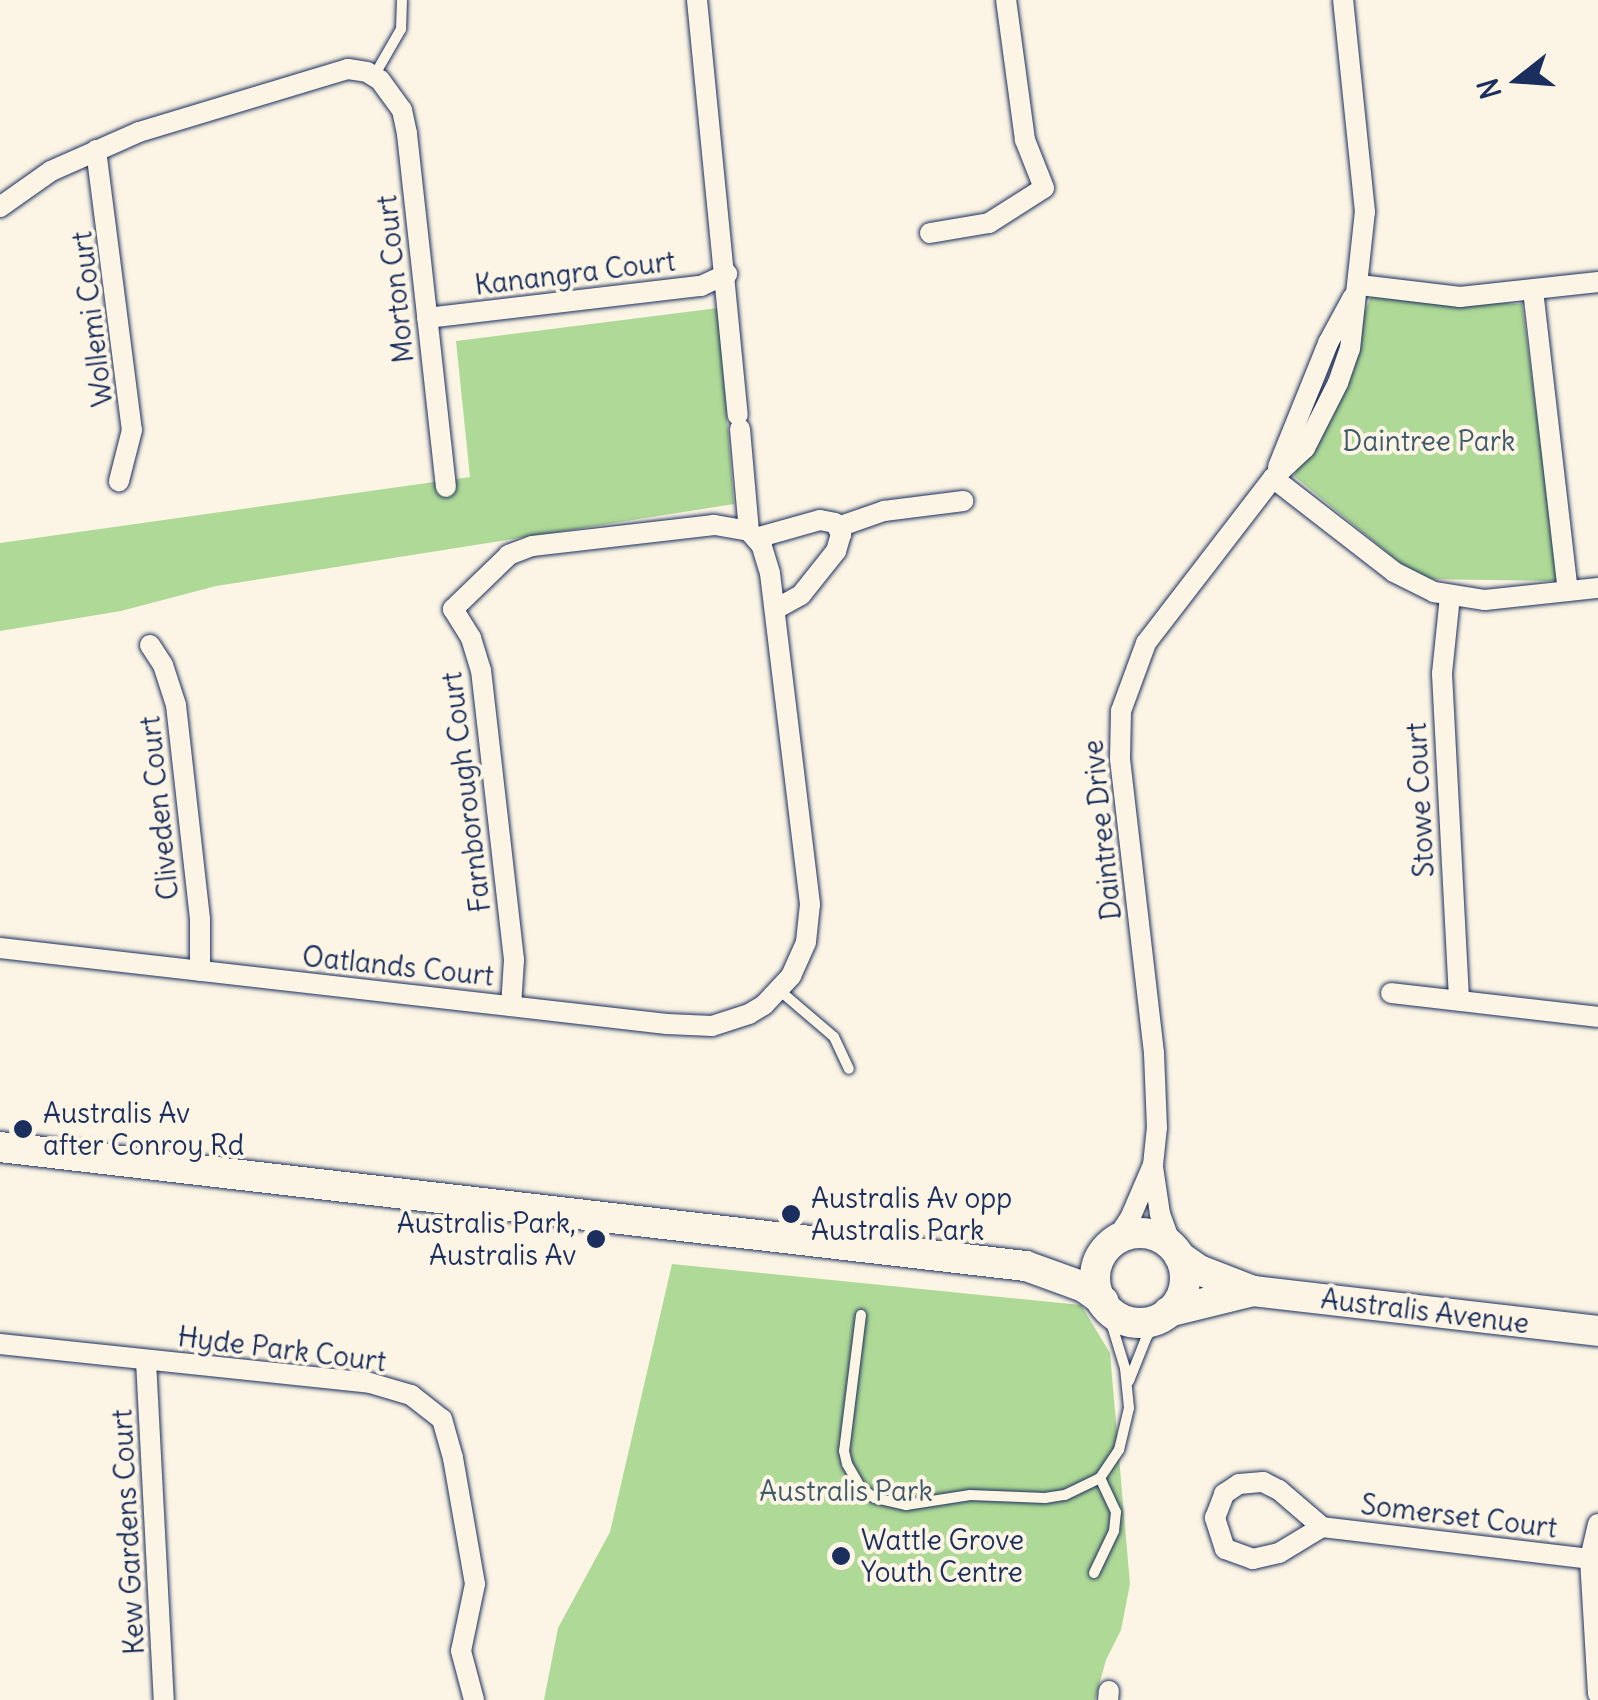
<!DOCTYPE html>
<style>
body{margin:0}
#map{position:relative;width:1598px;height:1700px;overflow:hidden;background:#fcf5e5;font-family:Delius,sans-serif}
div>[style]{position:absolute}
.green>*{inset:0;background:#afd996}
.roads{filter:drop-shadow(0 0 2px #1b2f5e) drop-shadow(0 0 2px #1b2f5e)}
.lane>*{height:10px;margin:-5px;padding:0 5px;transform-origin:5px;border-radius:5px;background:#fcf5e5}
.street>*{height:20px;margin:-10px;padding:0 10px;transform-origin:10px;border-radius:10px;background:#fcf5e5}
.secondary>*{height:30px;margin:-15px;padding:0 15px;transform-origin:15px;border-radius:15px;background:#fcf5e5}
.secondary>.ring{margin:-15px;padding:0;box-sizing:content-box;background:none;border:30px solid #fcf5e5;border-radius:50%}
.dots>*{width:28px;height:28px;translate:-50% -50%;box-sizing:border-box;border:5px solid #fcf5e5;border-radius:50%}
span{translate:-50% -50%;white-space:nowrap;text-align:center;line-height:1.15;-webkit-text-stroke:8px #fcf5e5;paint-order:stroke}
.street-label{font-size:28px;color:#1b2f5e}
.park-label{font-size:28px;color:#405a6c}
.poi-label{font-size:28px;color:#1b2f5e}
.left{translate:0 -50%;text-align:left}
.right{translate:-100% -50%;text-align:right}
.north{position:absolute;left:1468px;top:30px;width:100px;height:100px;-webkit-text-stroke:8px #fcf5e5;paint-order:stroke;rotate:253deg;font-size:28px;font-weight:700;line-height:40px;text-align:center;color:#1b2f5e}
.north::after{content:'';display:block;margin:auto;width:35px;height:45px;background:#1b2f5e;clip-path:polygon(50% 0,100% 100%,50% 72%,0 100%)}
</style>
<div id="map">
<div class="green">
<div style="clip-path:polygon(1371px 297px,1522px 304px,1559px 581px,1420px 579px,1294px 476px)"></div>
<div style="clip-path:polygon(718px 308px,734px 504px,216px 586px,121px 611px,0 631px,0 543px,470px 477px,456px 341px)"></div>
<div style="clip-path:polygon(672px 1264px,1081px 1305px,1110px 1353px,1130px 1584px,1121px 1630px,1106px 1660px,1095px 1700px,544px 1700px,558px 1628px,610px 1532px)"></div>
</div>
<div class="roads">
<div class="lane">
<div style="left:374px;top:76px;width:54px;rotate:-60.1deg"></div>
<div style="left:401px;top:29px;width:29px;rotate:-88deg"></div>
<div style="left:779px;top:990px;width:72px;rotate:40.5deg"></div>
<div style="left:834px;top:1037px;width:35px;rotate:65deg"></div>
<div style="left:861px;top:1315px;width:137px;rotate:97.1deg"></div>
<div style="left:844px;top:1451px;width:13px;rotate:77deg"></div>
<div style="left:847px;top:1464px;width:28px;rotate:60deg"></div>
<div style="left:861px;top:1488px;width:17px;rotate:36deg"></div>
<div style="left:875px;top:1498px;width:32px;rotate:13deg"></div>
<div style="left:906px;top:1505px;width:65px;rotate:-8.9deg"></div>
<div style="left:970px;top:1495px;width:75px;rotate:2.3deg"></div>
<div style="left:1045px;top:1498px;width:20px;rotate:-9deg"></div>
<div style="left:1065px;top:1495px;width:39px;rotate:-26deg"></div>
<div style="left:1100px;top:1478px;width:34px;rotate:-56deg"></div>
<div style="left:1119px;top:1450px;width:43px;rotate:-76.6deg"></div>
<div style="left:1129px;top:1408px;width:40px;rotate:-95.7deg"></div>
<div style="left:1125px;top:1368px;width:65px;rotate:-107deg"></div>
<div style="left:1129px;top:1381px;width:48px;rotate:-68.2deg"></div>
<div style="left:1147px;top:1336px;width:25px;rotate:-50deg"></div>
<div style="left:1094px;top:1573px;width:47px;rotate:-64.5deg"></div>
<div style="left:1114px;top:1531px;width:19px;rotate:-84deg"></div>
<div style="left:1116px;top:1512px;width:38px;rotate:-115deg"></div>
</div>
<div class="street">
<div style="left:697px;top:0;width:417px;rotate:84.4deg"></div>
<div style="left:96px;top:150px;width:282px;rotate:82.7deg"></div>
<div style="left:132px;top:430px;width:53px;rotate:104.3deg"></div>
<div style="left:0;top:207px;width:62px;rotate:-35.2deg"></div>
<div style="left:51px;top:171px;width:96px;rotate:-23.9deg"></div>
<div style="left:139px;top:132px;width:218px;rotate:-16.8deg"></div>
<div style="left:348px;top:69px;width:19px;rotate:9deg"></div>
<div style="left:367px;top:72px;width:15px;rotate:32deg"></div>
<div style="left:380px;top:80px;width:37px;rotate:54deg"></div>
<div style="left:402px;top:110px;width:25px;rotate:78deg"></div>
<div style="left:407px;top:134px;width:355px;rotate:83.7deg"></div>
<div style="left:930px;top:233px;width:60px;rotate:-9.6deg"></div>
<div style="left:989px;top:223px;width:65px;rotate:-32.5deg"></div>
<div style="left:1044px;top:188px;width:52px;rotate:-111.6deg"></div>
<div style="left:1025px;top:140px;width:141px;rotate:-97.7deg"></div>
<div style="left:1360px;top:285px;width:101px;rotate:6.8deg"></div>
<div style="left:1460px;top:297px;width:139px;rotate:-6.2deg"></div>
<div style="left:1533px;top:290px;width:303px;rotate:83.4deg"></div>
<div style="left:427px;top:318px;width:276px;rotate:-6.7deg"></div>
<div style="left:701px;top:286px;width:29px;rotate:-25deg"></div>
<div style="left:740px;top:429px;width:102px;rotate:85deg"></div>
<div style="left:1278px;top:467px;width:134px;rotate:-68deg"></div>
<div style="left:1328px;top:343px;width:52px;rotate:-61.5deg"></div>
<div style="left:1273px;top:478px;width:153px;rotate:37.8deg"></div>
<div style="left:1394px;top:572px;width:45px;rotate:26.6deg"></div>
<div style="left:1434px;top:592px;width:52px;rotate:8.9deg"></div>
<div style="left:1485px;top:600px;width:114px;rotate:-6.1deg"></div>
<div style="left:838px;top:527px;width:49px;rotate:-19.2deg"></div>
<div style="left:884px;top:511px;width:80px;rotate:-7.2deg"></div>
<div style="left:756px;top:538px;width:66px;rotate:-15.7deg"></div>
<div style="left:820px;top:520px;width:15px;rotate:11deg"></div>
<div style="left:835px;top:523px;width:13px;rotate:61deg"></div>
<div style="left:841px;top:534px;width:18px;rotate:106deg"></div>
<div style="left:836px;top:551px;width:56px;rotate:128.5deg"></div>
<div style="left:801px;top:595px;width:29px;rotate:151deg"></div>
<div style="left:1450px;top:596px;width:78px;rotate:95.9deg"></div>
<div style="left:1442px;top:674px;width:327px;rotate:87deg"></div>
<div style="left:150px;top:645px;width:24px;rotate:57deg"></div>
<div style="left:163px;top:665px;width:42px;rotate:72deg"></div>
<div style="left:176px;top:705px;width:215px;rotate:83.6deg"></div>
<div style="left:200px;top:919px;width:52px;rotate:90deg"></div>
<div style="left:0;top:948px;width:671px;rotate:6.5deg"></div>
<div style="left:667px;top:1024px;width:45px;rotate:2.5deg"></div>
<div style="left:712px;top:1026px;width:39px;rotate:-18deg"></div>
<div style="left:749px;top:1014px;width:17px;rotate:-31deg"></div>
<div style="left:764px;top:1005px;width:40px;rotate:-47deg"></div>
<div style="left:791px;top:976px;width:37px;rotate:-66deg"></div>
<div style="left:806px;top:942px;width:38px;rotate:-84deg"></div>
<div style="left:810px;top:904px;width:333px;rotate:-96.9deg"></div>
<div style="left:770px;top:573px;width:28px;rotate:-107deg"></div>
<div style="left:762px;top:546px;width:20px;rotate:-131deg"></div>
<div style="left:749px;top:531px;width:36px;rotate:-170deg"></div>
<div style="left:714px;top:525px;width:183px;rotate:173.4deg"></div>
<div style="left:532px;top:546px;width:25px;rotate:159deg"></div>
<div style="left:509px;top:555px;width:78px;rotate:136deg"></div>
<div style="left:453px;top:609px;width:34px;rotate:58deg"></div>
<div style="left:471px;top:638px;width:34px;rotate:73deg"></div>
<div style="left:481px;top:670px;width:292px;rotate:83.5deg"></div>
<div style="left:514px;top:960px;width:46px;rotate:93.7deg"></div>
<div style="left:1391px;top:993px;width:208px;rotate:6.6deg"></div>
<div style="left:1153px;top:1167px;width:48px;rotate:81.5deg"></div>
<div style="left:1160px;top:1214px;width:33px;rotate:70deg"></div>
<div style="left:1115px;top:1241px;width:30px;rotate:-57deg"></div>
<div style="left:1131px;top:1216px;width:56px;rotate:-66.7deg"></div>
<div style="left:1153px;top:1165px;width:37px;rotate:-84deg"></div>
<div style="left:1157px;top:1128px;width:75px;rotate:-92.3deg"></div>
<div style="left:1154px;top:1053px;width:296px;rotate:-96.6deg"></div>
<div style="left:1120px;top:759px;width:48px;rotate:-88.8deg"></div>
<div style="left:1121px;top:711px;width:72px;rotate:-69.8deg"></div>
<div style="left:1146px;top:643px;width:208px;rotate:-52.4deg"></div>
<div style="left:1273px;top:478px;width:44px;rotate:-43.2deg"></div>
<div style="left:1305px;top:448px;width:73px;rotate:-63.1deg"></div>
<div style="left:1338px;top:383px;width:36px;rotate:-71deg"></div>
<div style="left:1350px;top:349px;width:138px;rotate:-83.8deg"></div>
<div style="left:1365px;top:212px;width:213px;rotate:-95.9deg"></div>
<div style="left:0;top:1344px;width:372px;rotate:6deg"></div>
<div style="left:370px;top:1383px;width:43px;rotate:16.3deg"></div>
<div style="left:411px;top:1395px;width:39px;rotate:38deg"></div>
<div style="left:442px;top:1419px;width:41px;rotate:74.2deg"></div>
<div style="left:453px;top:1458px;width:128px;rotate:80.1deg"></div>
<div style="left:475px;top:1584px;width:68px;rotate:101.8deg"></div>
<div style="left:461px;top:1651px;width:51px;rotate:75.1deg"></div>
<div style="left:146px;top:1361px;width:339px;rotate:87deg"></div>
<div style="left:1598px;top:1524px;width:36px;rotate:103deg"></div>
<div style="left:1590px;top:1559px;width:135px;rotate:86.6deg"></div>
<div style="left:1322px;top:1527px;width:50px;rotate:148.8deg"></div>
<div style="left:1279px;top:1553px;width:27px;rotate:167deg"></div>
<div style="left:1253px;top:1559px;width:30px;rotate:-160deg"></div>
<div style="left:1225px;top:1549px;width:33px;rotate:-108deg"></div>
<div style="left:1215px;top:1518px;width:26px;rotate:-69deg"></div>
<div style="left:1224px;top:1494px;width:18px;rotate:-34deg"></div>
<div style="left:1239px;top:1484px;width:24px;rotate:-5deg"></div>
<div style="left:1263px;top:1482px;width:18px;rotate:27deg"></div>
<div style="left:1279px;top:1490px;width:57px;rotate:40.7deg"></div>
<div style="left:1322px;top:1527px;width:270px;rotate:6.8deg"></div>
<div style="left:1108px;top:1700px;width:9px;rotate:-84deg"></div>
</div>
<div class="secondary">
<div style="left:0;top:1147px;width:1033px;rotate:6.62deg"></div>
<div style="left:1026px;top:1266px;width:62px;rotate:19.9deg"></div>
<div style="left:1084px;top:1287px;width:24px;rotate:36deg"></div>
<div class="ring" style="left:1095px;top:1233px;width:60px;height:60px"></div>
<div style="left:1179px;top:1256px;width:24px;rotate:35deg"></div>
<div style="left:1199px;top:1270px;width:58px;rotate:21.3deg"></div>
<div style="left:1253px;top:1291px;width:347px;rotate:6.6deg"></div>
<div style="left:1168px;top:1312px;width:88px;rotate:-13.9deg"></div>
</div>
</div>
<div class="dots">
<div style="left:23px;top:1129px;background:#1b2f5e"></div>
<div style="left:791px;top:1214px;background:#1b2f5e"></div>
<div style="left:596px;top:1239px;background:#1b2f5e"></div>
<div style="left:841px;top:1556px;background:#1b2f5e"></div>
</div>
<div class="street-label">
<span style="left:575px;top:273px;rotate:-7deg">Kanangra Court</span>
<span style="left:395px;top:279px;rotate:-96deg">Morton Court</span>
<span style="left:92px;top:319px;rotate:-97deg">Wollemi Court</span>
<span style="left:466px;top:792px;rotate:-97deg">Farnborough Court</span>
<span style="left:1420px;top:800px;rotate:-93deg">Stowe Court</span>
<span style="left:159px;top:808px;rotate:-96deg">Cliveden Court</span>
<span style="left:1102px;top:830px;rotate:-96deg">Daintree Drive</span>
<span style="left:398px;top:966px;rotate:6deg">Oatlands Court</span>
<span style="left:1425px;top:1311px;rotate:7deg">Australis Avenue</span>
<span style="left:282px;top:1349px;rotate:7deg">Hyde Park Court</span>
<span style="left:1459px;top:1516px;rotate:7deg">Somerset Court</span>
<span style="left:128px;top:1532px;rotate:-93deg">Kew Gardens Court</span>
</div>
<div class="park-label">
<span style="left:1429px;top:441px">Daintree Park</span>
<span style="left:846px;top:1491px">Australis Park</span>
</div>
<div class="poi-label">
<span class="left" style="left:43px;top:1129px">Australis Av<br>after Conroy Rd</span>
<span class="left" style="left:811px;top:1214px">Australis Av opp<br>Australis Park</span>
<span class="right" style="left:576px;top:1239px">Australis Park,<br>Australis Av</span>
<span class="left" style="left:861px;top:1556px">Wattle Grove<br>Youth Centre</span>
</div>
<div class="north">N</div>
</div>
